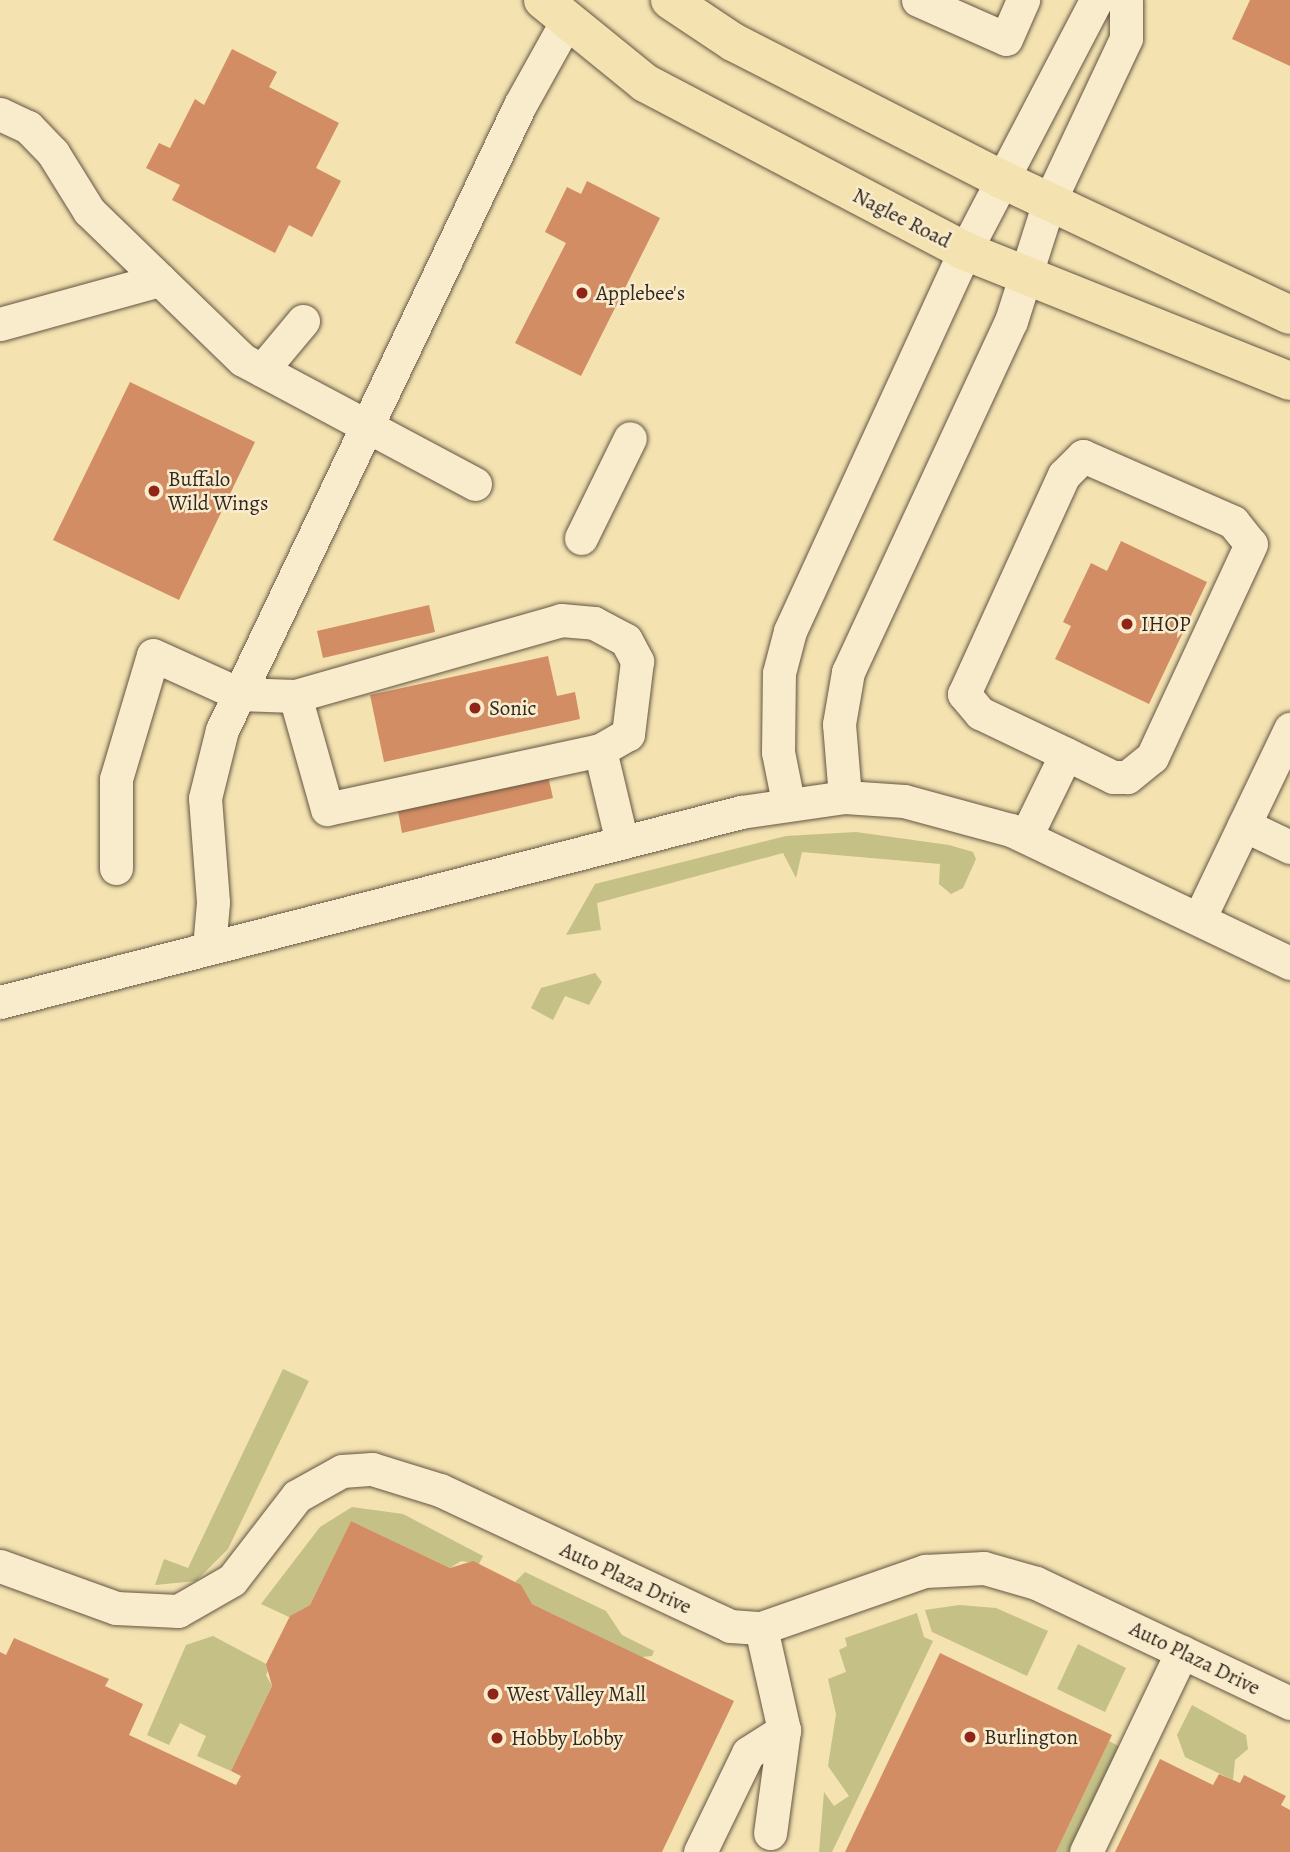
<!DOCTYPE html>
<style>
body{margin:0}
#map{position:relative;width:1290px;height:1852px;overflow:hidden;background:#f4e2b0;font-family:Alegreya,serif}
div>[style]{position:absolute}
.green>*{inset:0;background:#c4c086}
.building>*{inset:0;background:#d28d64}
.roads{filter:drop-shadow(0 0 2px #635645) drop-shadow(0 0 2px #635645)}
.minor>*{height:33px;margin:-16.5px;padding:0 16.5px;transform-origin:16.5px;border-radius:16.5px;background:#f8eccc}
.major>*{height:38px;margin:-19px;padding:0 19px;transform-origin:19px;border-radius:19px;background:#f4e2b0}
.dots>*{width:19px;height:19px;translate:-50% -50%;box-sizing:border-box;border:4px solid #f8eccc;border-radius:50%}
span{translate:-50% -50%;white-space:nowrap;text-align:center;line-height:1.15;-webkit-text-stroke:5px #f8eccc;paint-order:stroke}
.street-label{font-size:21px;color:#332721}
.poi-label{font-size:21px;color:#332721}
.left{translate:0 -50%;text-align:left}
</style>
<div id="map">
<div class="green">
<div style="clip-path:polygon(856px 832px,949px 845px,973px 852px,976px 859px,963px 888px,951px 894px,939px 884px,940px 864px,802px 852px,796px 878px,783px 853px,597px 903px,601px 930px,566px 935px,595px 884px,786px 836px)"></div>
<div style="clip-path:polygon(595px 973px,602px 982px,589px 1005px,565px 996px,553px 1020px,531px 1008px,541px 988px)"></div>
<div style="clip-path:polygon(283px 1369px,309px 1381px,228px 1549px,196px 1581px,155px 1585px,164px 1559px,188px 1568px)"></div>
<div style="clip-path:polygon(352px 1507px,403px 1514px,483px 1556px,479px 1564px,461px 1561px,450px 1568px,351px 1521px,310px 1605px,289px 1617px,261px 1604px,320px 1527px)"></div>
<div style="clip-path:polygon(525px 1572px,606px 1611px,622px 1635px,654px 1651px,652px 1656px,642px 1657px,532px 1604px,515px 1582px)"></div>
<div style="clip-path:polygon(959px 1605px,996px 1608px,1048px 1631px,1027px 1676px,932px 1632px,925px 1610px)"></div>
<div style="clip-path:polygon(917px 1613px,924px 1637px,933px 1641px,832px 1852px,819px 1852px,824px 1792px,834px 1806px,849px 1796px,828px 1766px,836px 1714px,828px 1679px,846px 1672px,839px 1650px,847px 1646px,845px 1638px)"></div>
<div style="clip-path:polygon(213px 1636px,270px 1666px,266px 1675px,272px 1686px,231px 1771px,197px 1756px,206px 1736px,180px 1723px,169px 1745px,147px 1735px,186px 1645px)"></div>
<div style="clip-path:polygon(1078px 1644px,1126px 1668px,1105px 1712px,1057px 1689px)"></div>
<div style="clip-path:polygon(1192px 1705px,1246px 1735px,1248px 1749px,1235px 1760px,1233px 1780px,1185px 1757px,1177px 1735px)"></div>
<div style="clip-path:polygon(1109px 1741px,1120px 1747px,1070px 1852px,1056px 1852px)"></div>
</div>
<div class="building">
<div style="clip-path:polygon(1250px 0,1290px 0,1290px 66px,1232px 39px)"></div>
<div style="clip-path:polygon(232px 49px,277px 72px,269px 87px,339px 123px,316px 168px,341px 181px,312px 237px,289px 225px,275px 253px,172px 200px,180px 185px,146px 168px,159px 143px,170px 148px,195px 99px,204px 105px)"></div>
<div style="clip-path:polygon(587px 181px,660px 218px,581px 376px,515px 343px,566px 243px,545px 232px,567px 187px,581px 194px)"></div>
<div style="clip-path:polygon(130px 382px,255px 442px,179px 600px,53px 540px)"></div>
<div style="clip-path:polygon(1121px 541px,1207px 582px,1149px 704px,1055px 659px,1071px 626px,1063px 622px,1091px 563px,1107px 571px)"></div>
<div style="clip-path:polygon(429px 605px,435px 632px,323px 658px,317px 631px)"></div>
<div style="clip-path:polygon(548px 656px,557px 696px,575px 692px,580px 719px,384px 762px,370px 695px)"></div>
<div style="clip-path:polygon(548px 776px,553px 798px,402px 833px,398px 811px)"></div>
<div style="clip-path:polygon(351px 1521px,450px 1568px,473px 1561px,521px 1585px,532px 1604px,734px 1701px,662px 1852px,0 1852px,0 1652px,6px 1655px,14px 1638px,109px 1679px,105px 1686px,143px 1704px,129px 1735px,236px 1785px,241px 1776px,231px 1771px,272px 1686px,266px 1664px,290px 1616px,310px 1605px)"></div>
<div style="clip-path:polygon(940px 1653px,1112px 1735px,1056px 1852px,845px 1852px)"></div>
<div style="clip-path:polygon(1160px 1759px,1213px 1785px,1219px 1774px,1240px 1783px,1244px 1775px,1286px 1796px,1281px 1805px,1290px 1810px,1290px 1852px,1115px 1852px)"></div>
</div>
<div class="roads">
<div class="minor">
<div style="left:918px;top:0;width:96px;rotate:23.9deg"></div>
<div style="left:1006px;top:39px;width:43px;rotate:-66.4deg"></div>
<div style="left:0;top:114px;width:31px;rotate:25deg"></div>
<div style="left:28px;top:127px;width:36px;rotate:46deg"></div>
<div style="left:53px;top:153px;width:68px;rotate:58.2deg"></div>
<div style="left:89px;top:211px;width:214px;rotate:44.1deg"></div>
<div style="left:243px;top:360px;width:263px;rotate:28.1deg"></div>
<div style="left:0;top:324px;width:166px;rotate:-15.4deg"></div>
<div style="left:262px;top:370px;width:64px;rotate:-50.1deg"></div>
<div style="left:581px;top:538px;width:111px;rotate:-63.9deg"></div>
<div style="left:600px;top:750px;width:95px;rotate:76.6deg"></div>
<div style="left:845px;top:797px;width:73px;rotate:-94.7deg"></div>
<div style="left:839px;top:724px;width:53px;rotate:-80.2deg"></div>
<div style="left:848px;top:672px;width:387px;rotate:-65.1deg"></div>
<div style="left:1011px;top:321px;width:125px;rotate:-72.3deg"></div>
<div style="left:1049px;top:202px;width:181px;rotate:-64.8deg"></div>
<div style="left:1126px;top:38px;width:38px;rotate:-90deg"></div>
<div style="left:788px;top:802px;width:51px;rotate:-101.3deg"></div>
<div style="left:778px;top:752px;width:79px;rotate:-89.3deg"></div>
<div style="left:779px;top:673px;width:43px;rotate:-75.3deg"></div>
<div style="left:790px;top:631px;width:418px;rotate:-65.3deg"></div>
<div style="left:965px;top:251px;width:283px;rotate:-62.4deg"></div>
<div style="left:1244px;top:825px;width:51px;rotate:25.6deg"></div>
<div style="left:1026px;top:836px;width:91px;rotate:-64deg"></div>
<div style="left:1066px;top:754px;width:95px;rotate:-154.5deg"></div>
<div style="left:980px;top:713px;width:25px;rotate:-130deg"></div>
<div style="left:964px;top:694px;width:241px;rotate:-65.5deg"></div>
<div style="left:1064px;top:475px;width:27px;rotate:-45deg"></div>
<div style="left:1083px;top:456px;width:164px;rotate:23.7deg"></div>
<div style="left:1233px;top:522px;width:28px;rotate:51deg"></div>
<div style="left:1251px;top:544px;width:235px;rotate:114.9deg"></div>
<div style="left:1152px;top:757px;width:32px;rotate:141deg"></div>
<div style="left:1127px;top:777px;width:14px;rotate:180deg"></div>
<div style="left:1113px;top:777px;width:52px;rotate:-153.9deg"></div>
<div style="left:116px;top:868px;width:89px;rotate:-90deg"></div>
<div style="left:116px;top:779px;width:129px;rotate:-73.4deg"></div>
<div style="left:153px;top:655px;width:94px;rotate:24.4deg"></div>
<div style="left:239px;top:694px;width:56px;rotate:2deg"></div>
<div style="left:295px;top:696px;width:277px;rotate:-15.9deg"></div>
<div style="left:561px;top:620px;width:33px;rotate:5deg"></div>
<div style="left:594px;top:623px;width:36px;rotate:28deg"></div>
<div style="left:626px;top:640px;width:24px;rotate:62deg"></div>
<div style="left:637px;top:661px;width:74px;rotate:97deg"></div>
<div style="left:628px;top:734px;width:32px;rotate:150deg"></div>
<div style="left:600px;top:750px;width:279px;rotate:167.8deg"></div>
<div style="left:327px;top:809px;width:117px;rotate:-105.8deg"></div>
<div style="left:1199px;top:919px;width:211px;rotate:-64.4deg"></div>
<div style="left:209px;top:948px;width:46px;rotate:-85deg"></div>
<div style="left:213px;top:902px;width:104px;rotate:-94.4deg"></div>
<div style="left:205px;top:798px;width:70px;rotate:-76deg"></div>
<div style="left:222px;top:730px;width:692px;rotate:-64.51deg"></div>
<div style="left:520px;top:105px;width:93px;rotate:-60.9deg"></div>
<div style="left:0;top:1002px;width:765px;rotate:-14.38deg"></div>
<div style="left:741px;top:812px;width:105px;rotate:-8.2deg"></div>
<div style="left:845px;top:797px;width:59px;rotate:3.9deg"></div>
<div style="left:904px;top:801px;width:111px;rotate:15.2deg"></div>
<div style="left:1011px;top:830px;width:309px;rotate:25.5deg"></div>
<div style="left:0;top:1566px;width:123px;rotate:19.9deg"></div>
<div style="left:116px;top:1608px;width:62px;rotate:2.8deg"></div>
<div style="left:178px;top:1611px;width:62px;rotate:-29.9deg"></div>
<div style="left:232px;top:1580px;width:106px;rotate:-52.3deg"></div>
<div style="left:297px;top:1496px;width:51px;rotate:-29.1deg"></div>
<div style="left:342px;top:1471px;width:30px;rotate:-4deg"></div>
<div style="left:372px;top:1469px;width:71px;rotate:17.2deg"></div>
<div style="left:440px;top:1490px;width:320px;rotate:25.1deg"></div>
<div style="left:730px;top:1626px;width:31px;rotate:4deg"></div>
<div style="left:761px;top:1628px;width:174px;rotate:-19.2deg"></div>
<div style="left:925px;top:1571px;width:59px;rotate:-2.9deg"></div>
<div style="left:984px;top:1568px;width:54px;rotate:16.1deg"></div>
<div style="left:1036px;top:1583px;width:281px;rotate:25.3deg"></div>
<div style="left:761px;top:1628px;width:105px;rotate:77.3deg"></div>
<div style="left:784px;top:1730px;width:104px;rotate:97.7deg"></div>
<div style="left:700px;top:1852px;width:110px;rotate:-64.1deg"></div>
<div style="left:748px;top:1753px;width:43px;rotate:-32.6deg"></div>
<div style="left:1086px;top:1852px;width:222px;rotate:-64.4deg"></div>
</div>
<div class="major">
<div style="left:543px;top:0;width:132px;rotate:39.1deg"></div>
<div style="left:645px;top:83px;width:361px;rotate:27.7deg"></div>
<div style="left:965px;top:251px;width:350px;rotate:21.8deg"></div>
<div style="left:670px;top:0;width:76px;rotate:33.7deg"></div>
<div style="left:733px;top:42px;width:303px;rotate:27.1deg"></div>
<div style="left:1003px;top:180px;width:317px;rotate:25.2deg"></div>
</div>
</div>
<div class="dots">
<div style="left:582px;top:293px;background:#8f2418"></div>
<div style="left:154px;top:491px;background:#8f2418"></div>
<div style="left:1127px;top:624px;background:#8f2418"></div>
<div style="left:475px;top:708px;background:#8f2418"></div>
<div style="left:493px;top:1694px;background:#8f2418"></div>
<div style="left:970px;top:1737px;background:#8f2418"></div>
<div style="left:497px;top:1738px;background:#8f2418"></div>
</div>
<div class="street-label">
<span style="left:902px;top:218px;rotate:27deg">Naglee Road</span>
<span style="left:626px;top:1578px;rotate:25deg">Auto Plaza Drive</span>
<span style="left:1195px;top:1658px;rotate:26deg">Auto Plaza Drive</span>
</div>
<div class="poi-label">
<span class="left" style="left:596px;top:293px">Applebee's</span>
<span class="left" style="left:168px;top:491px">Buffalo<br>Wild Wings</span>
<span class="left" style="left:1141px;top:624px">IHOP</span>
<span class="left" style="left:489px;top:708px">Sonic</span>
<span class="left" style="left:507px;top:1694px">West Valley Mall</span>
<span class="left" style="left:984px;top:1737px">Burlington</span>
<span class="left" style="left:511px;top:1738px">Hobby Lobby</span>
</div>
</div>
